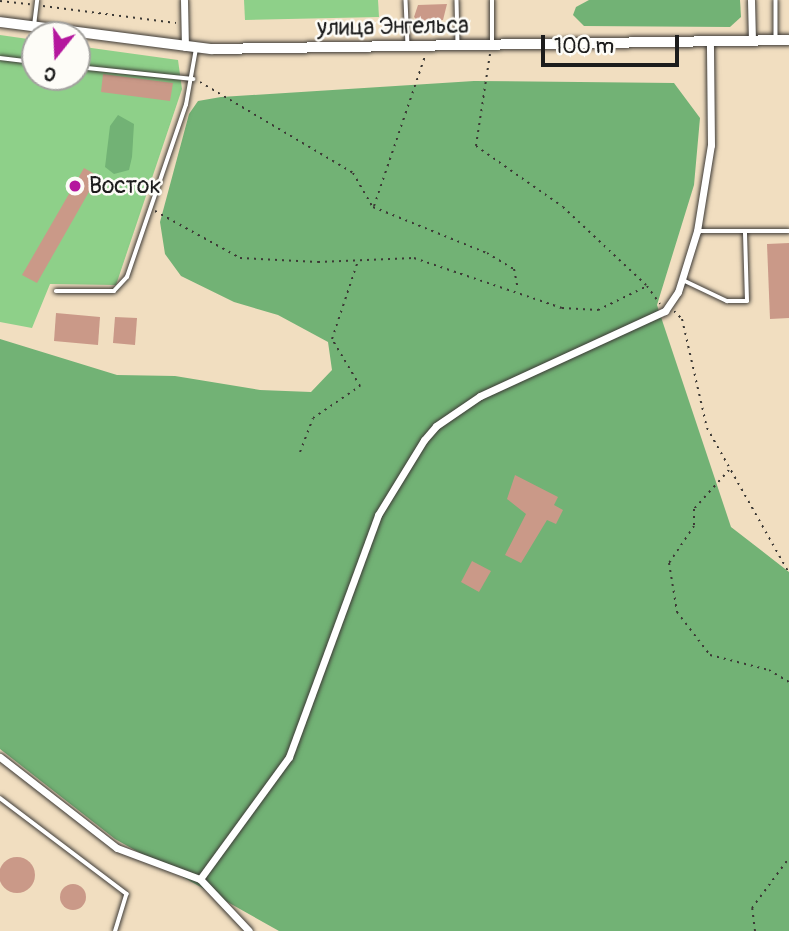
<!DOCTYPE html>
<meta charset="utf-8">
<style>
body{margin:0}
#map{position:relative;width:789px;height:931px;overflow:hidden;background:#f1dec0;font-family:Pangolin,sans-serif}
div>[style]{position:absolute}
.green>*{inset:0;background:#8ed089}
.forest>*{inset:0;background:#72b275}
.building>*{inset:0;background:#ca9988}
.round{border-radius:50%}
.path>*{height:2px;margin-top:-1px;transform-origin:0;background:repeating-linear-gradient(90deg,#3c3935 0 2px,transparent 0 7px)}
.roads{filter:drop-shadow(0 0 2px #3c3935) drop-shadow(0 0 2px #3c3935)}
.service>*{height:3.5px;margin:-1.75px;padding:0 1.75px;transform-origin:1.75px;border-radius:1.75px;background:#fff}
.minor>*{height:7px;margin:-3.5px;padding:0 3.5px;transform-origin:3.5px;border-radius:3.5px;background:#fff}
.secondary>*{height:10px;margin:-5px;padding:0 5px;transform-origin:5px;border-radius:5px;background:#fff}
.dots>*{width:19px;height:19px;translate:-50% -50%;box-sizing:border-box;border:4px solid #fdfcf7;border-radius:50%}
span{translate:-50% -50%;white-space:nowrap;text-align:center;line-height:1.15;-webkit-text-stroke:5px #fdfcf7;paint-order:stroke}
.street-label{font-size:23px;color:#1c1c1c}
.poi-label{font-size:23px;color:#1c1c1c}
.left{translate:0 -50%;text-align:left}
.north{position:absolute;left:21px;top:21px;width:70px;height:70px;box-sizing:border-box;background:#fdfcf7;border:2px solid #a3a29f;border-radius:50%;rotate:198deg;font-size:19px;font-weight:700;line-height:28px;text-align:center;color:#1c1c1c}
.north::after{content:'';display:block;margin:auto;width:24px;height:32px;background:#b5179e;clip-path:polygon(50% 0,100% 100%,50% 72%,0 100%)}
.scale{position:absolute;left:541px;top:35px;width:138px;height:32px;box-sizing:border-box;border:4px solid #1c1c1c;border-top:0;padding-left:9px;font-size:21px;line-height:24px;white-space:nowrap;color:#1c1c1c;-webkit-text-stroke:5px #fdfcf7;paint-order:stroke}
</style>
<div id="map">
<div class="green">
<div style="clip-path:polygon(244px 0,378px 0,379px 17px,245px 20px)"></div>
<div style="clip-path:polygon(0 35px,35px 40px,35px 77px,77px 77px,77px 46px,178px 60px,182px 89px,116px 285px,50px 284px,32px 328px,0 322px)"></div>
</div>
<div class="forest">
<div style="clip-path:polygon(589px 0,740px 0,741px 17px,730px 27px,584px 26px,573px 15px,576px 7px)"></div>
<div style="clip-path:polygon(474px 81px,674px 83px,700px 118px,694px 185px,657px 305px,731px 527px,789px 572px,789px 931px,279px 931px,115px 839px,0 749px,0 339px,117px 375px,175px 376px,260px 390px,311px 392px,332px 370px,328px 342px,278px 315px,234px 302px,181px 276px,165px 254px,160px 222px,189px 114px,198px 101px,221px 97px)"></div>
<div style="clip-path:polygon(118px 115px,134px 124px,132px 157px,129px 170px,114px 174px,105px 167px,110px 126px)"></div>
</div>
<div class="building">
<div style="clip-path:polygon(447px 4px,443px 20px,418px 21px,414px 17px,418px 5px)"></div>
<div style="clip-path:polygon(103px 74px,173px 83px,170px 101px,101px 92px)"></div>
<div style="clip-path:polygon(84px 168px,98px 176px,37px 283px,22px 275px)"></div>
<div style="clip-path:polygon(789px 243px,789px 318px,770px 319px,767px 244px)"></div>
<div style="clip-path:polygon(56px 313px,100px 317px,98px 345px,54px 341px)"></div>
<div style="clip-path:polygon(115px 317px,137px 318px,135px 345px,113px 343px)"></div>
<div style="clip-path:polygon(515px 475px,558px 497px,554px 505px,563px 510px,556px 524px,547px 520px,521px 563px,505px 555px,526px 514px,507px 499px)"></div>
<div style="clip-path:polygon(472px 561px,491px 571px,479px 592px,461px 582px)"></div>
<div class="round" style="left:-1px;top:857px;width:36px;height:36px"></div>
<div class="round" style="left:60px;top:884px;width:26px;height:26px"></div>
</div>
<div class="path">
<div style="left:0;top:1px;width:30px;rotate:6deg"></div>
<div style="left:43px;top:6px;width:134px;rotate:7.3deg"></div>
<div style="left:490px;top:54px;width:93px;rotate:98.7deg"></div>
<div style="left:476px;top:146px;width:106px;rotate:35deg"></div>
<div style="left:563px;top:207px;width:114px;rotate:43.2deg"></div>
<div style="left:200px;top:82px;width:178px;rotate:30.7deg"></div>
<div style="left:353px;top:173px;width:39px;rotate:60deg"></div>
<div style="left:373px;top:207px;width:123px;rotate:22deg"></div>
<div style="left:487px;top:253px;width:31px;rotate:31deg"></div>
<div style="left:514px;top:269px;width:21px;rotate:79deg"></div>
<div style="left:374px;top:206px;width:158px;rotate:-71.2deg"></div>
<div style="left:155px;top:211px;width:97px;rotate:28.9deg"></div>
<div style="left:240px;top:258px;width:78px;rotate:2.9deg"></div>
<div style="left:318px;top:262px;width:96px;rotate:-2.4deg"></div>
<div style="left:414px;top:258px;width:156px;rotate:18.7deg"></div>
<div style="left:562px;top:308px;width:36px;rotate:3deg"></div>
<div style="left:598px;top:310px;width:55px;rotate:-26.1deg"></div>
<div style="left:647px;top:286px;width:22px;rotate:54deg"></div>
<div style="left:674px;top:311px;width:11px;rotate:45deg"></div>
<div style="left:682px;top:319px;width:112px;rotate:77.1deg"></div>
<div style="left:707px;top:428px;width:167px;rotate:60.5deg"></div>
<div style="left:300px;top:452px;width:36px;rotate:-69deg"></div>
<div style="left:313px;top:418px;width:57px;rotate:-34.2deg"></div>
<div style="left:360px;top:386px;width:55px;rotate:-120.8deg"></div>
<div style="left:332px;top:339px;width:82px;rotate:-71.6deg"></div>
<div style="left:729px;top:470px;width:52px;rotate:131.9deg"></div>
<div style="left:694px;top:509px;width:17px;rotate:90deg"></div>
<div style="left:694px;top:526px;width:45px;rotate:124deg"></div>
<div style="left:669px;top:563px;width:50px;rotate:80.7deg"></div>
<div style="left:677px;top:612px;width:54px;rotate:52.5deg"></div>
<div style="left:710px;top:655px;width:61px;rotate:14.3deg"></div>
<div style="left:769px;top:670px;width:23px;rotate:31deg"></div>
<div style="left:755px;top:931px;width:23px;rotate:-97deg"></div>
<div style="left:752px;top:908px;width:62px;rotate:-53.5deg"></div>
</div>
<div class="roads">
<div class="service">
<div style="left:406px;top:0;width:45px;rotate:87.5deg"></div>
<div style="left:457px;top:0;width:43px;rotate:88.7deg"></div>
<div style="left:776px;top:0;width:36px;rotate:90deg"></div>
<div style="left:34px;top:26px;width:26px;rotate:-83deg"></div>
<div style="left:492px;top:43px;width:43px;rotate:-90deg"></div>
<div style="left:0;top:58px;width:35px;rotate:7deg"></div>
<div style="left:77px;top:67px;width:117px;rotate:5.9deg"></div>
<div style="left:697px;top:231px;width:92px"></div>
<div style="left:683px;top:280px;width:49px;rotate:25.5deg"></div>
<div style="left:727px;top:301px;width:20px"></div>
<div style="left:747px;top:301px;width:68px;rotate:-91.7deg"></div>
<div style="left:56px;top:291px;width:58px"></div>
<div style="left:114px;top:291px;width:19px;rotate:-47deg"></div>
<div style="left:127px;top:277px;width:182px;rotate:-71.1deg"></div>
<div style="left:186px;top:105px;width:57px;rotate:-79.9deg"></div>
<div style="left:0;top:798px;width:159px;rotate:37.1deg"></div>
<div style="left:127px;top:894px;width:39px;rotate:107deg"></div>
</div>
<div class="minor">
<div style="left:184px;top:0;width:47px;rotate:88.8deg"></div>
<div style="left:751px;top:0;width:41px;rotate:88.6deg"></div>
<div style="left:0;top:757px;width:148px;rotate:37.9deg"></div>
<div style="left:117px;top:848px;width:89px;rotate:20.5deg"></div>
<div style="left:200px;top:879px;width:151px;rotate:-53.9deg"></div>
<div style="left:289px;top:757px;width:258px;rotate:-69.8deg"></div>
<div style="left:378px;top:515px;width:88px;rotate:-58.5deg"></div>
<div style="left:424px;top:440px;width:18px;rotate:-49deg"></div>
<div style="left:436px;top:426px;width:53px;rotate:-34.3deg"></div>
<div style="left:480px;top:396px;width:204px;rotate:-24.7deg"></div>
<div style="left:665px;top:311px;width:23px;rotate:-56deg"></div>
<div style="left:678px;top:292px;width:64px;rotate:-72.7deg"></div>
<div style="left:697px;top:231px;width:87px;rotate:-80.8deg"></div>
<div style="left:711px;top:145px;width:103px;rotate:-90.6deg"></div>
<div style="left:200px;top:879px;width:71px;rotate:46.7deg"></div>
</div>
<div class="secondary">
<div style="left:0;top:22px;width:213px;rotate:7.3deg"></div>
<div style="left:211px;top:49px;width:578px;rotate:-0.89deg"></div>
</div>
</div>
<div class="dots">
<div style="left:75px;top:186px;background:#b5179e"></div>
</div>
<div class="street-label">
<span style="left:393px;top:27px;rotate:-1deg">улица Энгельса</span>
</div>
<div class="poi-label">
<span class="left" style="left:89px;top:186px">Восток</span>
</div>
<div class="north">С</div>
<div class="scale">100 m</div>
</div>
